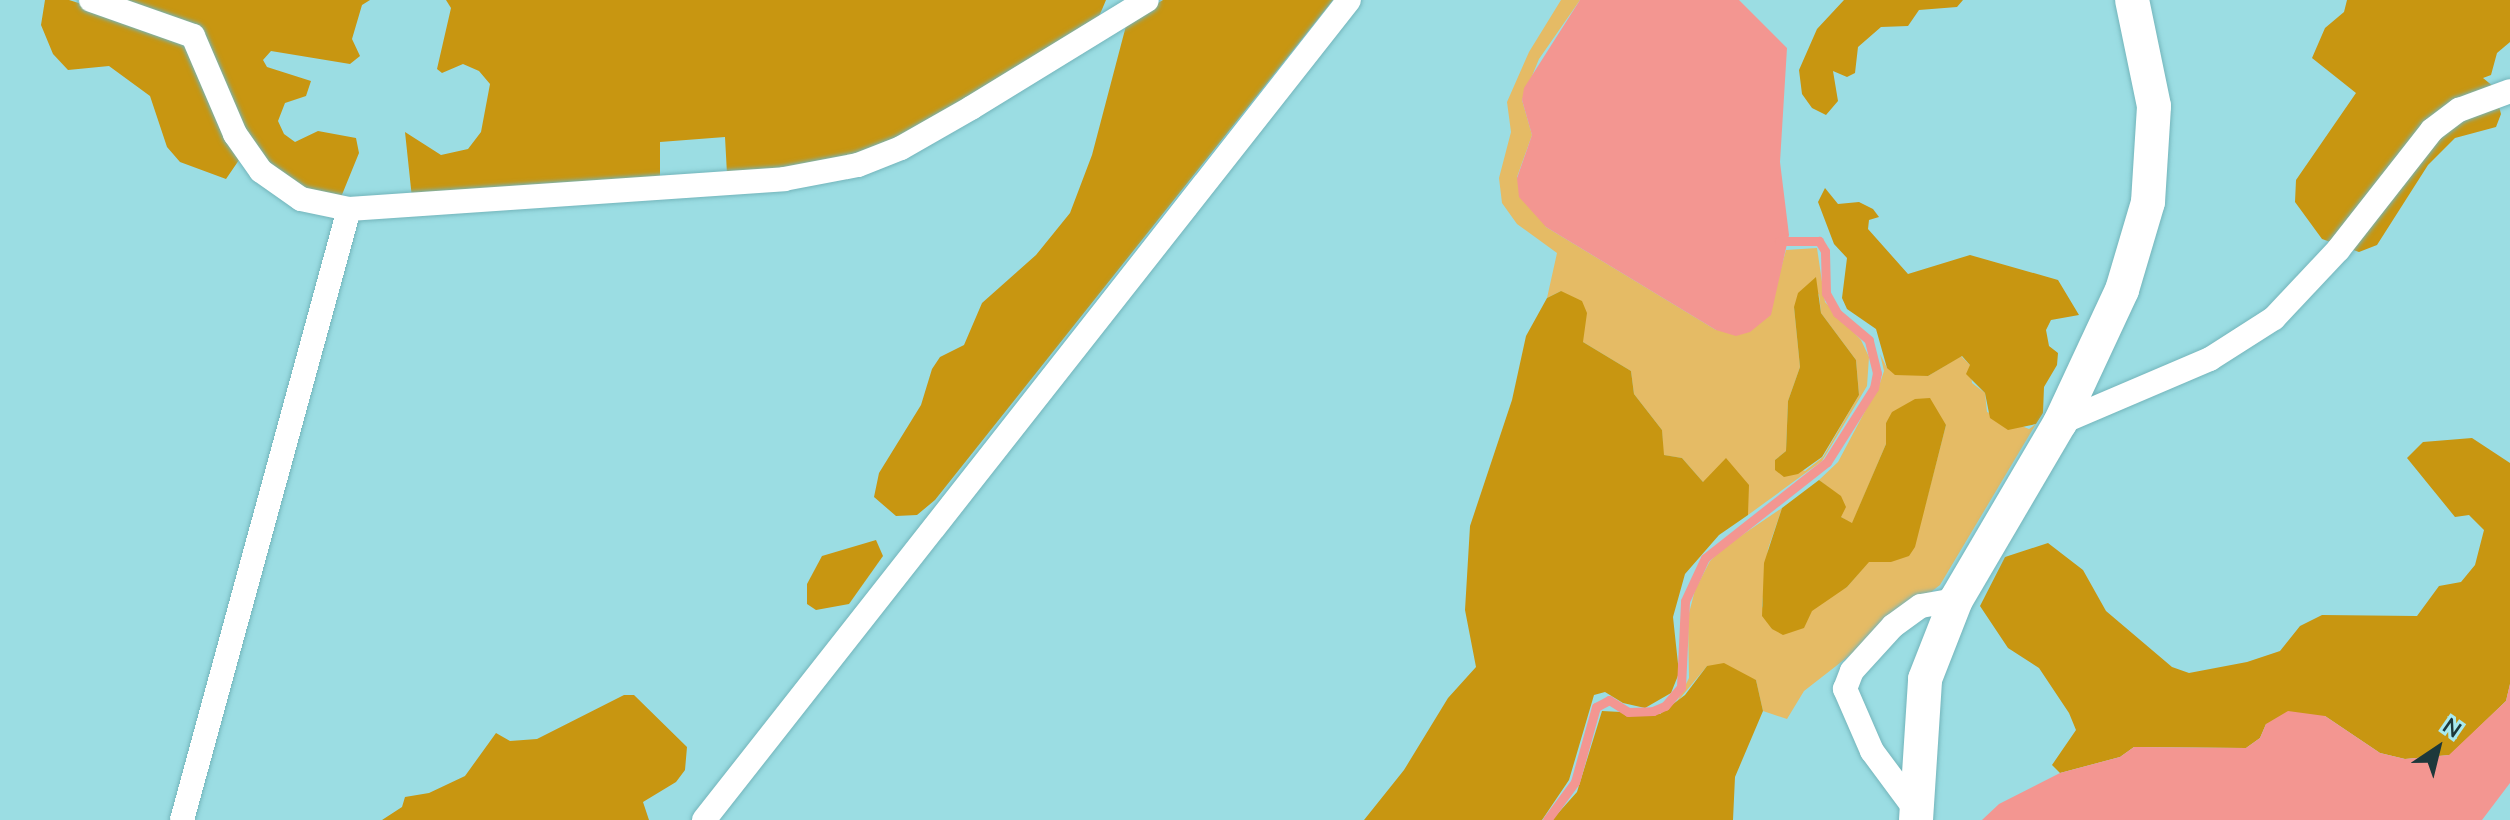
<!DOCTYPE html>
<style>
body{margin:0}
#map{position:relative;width:2510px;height:820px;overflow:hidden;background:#9bdde3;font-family:"Nunito Sans",sans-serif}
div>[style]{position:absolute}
.green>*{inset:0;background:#e5bb65}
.forest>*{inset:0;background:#c89611}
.water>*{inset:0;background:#f39691}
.stream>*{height:9px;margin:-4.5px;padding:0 4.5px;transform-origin:4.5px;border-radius:4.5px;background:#f39691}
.roads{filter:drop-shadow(0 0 2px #74b5bb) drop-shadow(0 0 2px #74b5bb)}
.minor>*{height:24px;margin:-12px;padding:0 12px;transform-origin:12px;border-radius:12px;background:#fff}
.secondary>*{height:34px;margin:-17px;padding:0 17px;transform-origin:17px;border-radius:17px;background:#fff}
span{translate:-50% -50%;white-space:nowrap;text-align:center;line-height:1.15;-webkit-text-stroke:6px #a8eaf0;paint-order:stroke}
.north{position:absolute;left:2398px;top:708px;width:80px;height:80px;-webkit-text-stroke:6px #a8eaf0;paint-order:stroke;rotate:35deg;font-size:22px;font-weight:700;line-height:32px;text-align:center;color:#1d383b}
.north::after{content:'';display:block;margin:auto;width:28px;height:36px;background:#1d383b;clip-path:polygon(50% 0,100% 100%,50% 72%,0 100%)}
</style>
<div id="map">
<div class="green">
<div style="clip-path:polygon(evenodd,1561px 0,1580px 0,1539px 59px,1522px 100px,1532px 135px,1517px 177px,1546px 227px,1716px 330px,1780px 272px,1786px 250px,1817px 248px,1825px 302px,1861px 340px,1869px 357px,1867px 386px,1822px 461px,1748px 515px,1746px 500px,1709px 479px,1703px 482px,1682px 458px,1663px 455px,1662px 430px,1634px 394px,1631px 371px,1583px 342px,1561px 291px,1547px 298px,1557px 253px,1517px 224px,1502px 203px,1499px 178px,1511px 132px,1507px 102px,1529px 52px,1561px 0,1819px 294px,1821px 313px,1856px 360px,1859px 395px,1823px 457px,1805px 471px,1775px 460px,1786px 451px,1788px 401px,1800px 367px,1794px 307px,1819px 294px)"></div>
<div style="clip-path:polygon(1880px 354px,1887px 368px,1928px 376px,1961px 356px,1970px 365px,1972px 383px,1985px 393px,1987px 412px,2029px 429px,2036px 424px,1940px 585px,1804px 691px,1787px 719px,1763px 711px,1756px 680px,1707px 666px,1677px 702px,1689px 678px,1688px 617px,1695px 590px,1710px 561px,1723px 548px,1782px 508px,1768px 549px,1762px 606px,1772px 629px,1847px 587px,1869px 561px,1891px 562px,1925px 506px,1946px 425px,1909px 405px,1886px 423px,1886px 444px,1852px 524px,1841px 517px,1829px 488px,1819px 480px,1838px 462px,1880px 383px,1884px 371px)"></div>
</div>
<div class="forest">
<div style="clip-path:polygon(45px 0,69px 0,180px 35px,239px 160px,226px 179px,180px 162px,167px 147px,150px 96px,109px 66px,68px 70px,53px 54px,41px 25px)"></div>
<div style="clip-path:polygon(110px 0,370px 0,362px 5px,352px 39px,360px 56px,350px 64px,271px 51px,263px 60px,267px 67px,311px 81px,306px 96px,285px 103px,278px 121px,284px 134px,295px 142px,318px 131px,356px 138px,359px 153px,339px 202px,305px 195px,257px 157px,208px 44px)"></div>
<div style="clip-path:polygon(446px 0,1106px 0,1098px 19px,898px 142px,786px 172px,727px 174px,725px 137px,660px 142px,660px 179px,412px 198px,405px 132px,441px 155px,468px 149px,481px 132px,490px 84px,479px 71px,463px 64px,442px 73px,437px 69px,451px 8px)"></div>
<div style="clip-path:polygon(1163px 0,1333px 0,935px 500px,917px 515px,896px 516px,874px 497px,879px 473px,921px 405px,932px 369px,940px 357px,964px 345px,982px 303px,1036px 255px,1070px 213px,1092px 155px,1127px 22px)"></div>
<div style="clip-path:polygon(1844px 0,1963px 0,1957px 7px,1919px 10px,1908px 26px,1881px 27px,1858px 47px,1855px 73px,1847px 77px,1833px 71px,1838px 101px,1826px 115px,1812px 108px,1802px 94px,1799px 70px,1817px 29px)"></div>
<div style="clip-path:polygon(2347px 0,2510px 0,2510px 42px,2497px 53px,2491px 75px,2483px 78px,2494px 87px,2501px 114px,2496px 127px,2455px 138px,2428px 165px,2377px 245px,2359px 252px,2322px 239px,2295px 202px,2296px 180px,2356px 93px,2312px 58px,2325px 28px,2344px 12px)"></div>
<div style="clip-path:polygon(1825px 188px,1838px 204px,1859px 202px,1873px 209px,1879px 217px,1869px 220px,1868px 229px,1908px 274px,1970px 255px,2058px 280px,2079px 315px,2051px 320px,2046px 330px,2049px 346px,2058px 353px,2057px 365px,2044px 387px,2043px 413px,2036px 424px,2008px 430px,1990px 418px,1985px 393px,1966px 374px,1970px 365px,1962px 356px,1928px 376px,1895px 375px,1887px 368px,1876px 329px,1847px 309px,1842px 298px,1847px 258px,1834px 244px,1818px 202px)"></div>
<div style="clip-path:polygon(1816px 277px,1821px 313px,1856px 360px,1859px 395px,1822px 457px,1798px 474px,1784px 477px,1775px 470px,1775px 460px,1786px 451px,1788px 401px,1800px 367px,1794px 307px,1798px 293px)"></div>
<div style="clip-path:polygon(1561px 291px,1582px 301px,1587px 313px,1583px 342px,1631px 371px,1634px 394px,1662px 430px,1664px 455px,1682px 458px,1703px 482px,1726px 458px,1749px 485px,1748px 515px,1719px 535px,1685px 574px,1673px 617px,1679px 673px,1671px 693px,1645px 708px,1623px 703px,1605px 692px,1594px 695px,1569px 780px,1542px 820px,1364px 820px,1404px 770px,1448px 698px,1476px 667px,1465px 610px,1470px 526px,1512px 400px,1526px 336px,1547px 298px)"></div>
<div style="clip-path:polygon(1930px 398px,1946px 425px,1915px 547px,1909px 556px,1891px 562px,1869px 562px,1847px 587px,1812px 611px,1804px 628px,1783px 635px,1772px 629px,1762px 616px,1764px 563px,1782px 508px,1819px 480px,1841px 496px,1846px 507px,1841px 517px,1852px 523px,1886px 444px,1886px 423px,1892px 412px,1915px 399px)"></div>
<div style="clip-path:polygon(2472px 438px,2510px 463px,2510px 684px,2506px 701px,2450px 755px,2405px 759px,2380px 753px,2325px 716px,2266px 724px,2260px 738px,2246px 748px,2134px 747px,2120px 757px,2060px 773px,2052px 765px,2076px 730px,2069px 713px,2039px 668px,2008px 648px,1980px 606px,2005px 557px,2048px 543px,2083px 570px,2106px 611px,2172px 667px,2189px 673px,2247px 662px,2280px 651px,2300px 626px,2322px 615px,2417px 616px,2439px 586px,2461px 582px,2475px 565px,2484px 530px,2469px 515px,2455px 517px,2407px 458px,2423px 442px)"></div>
<div style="clip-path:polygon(876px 540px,883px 556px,849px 604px,816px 610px,807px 604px,807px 584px,822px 556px)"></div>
<div style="clip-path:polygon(1724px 663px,1756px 680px,1763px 711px,1735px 777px,1733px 820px,1552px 820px,1577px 792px,1602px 711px,1660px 714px,1685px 695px,1707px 666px)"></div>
<div style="clip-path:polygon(624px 695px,634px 695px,687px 747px,685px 770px,676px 782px,643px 802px,649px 820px,382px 820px,402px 807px,405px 797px,429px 793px,465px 776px,496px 733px,510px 741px,537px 739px)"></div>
</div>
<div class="water">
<div style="clip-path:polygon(1580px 0,1739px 0,1787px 48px,1780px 162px,1789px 235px,1771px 315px,1750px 332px,1736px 336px,1716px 330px,1546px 227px,1519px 197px,1517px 178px,1532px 135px,1522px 100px,1524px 88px)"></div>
<div style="clip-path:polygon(2510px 684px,2510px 783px,2482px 820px,1982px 820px,1999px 804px,2060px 773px,2120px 757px,2134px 747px,2246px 748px,2260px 738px,2266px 724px,2288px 711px,2325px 716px,2380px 753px,2405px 759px,2449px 755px,2506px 701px)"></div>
</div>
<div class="stream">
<div style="left:1547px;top:820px;width:47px;rotate:-53.6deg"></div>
<div style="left:1575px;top:782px;width:78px;rotate:-74.4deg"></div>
<div style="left:1596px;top:707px;width:15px;rotate:-28deg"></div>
<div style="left:1609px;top:700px;width:22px;rotate:32deg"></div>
<div style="left:1628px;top:712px;width:25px;rotate:-2deg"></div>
<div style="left:1653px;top:711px;width:13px;rotate:-23deg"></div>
<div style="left:1665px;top:706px;width:25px;rotate:-50deg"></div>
<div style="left:1681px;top:687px;width:86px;rotate:-87.3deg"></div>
<div style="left:1685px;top:601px;width:47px;rotate:-65.1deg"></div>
<div style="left:1705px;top:558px;width:155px;rotate:-38.2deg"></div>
<div style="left:1827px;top:462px;width:88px;rotate:-57.6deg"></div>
<div style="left:1874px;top:388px;width:15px;rotate:-79deg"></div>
<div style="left:1877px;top:373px;width:34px;rotate:-104deg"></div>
<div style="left:1869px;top:340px;width:42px;rotate:-139.8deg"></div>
<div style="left:1837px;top:313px;width:23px;rotate:-119deg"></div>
<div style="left:1826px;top:293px;width:42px;rotate:-91.4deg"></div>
<div style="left:1825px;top:251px;width:12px;rotate:-121deg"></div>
<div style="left:1819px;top:241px;width:40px;rotate:180deg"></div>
</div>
<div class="roads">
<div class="minor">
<div style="left:91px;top:0;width:108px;rotate:19.4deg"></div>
<div style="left:193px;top:36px;width:107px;rotate:66.8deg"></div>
<div style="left:235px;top:134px;width:45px;rotate:54.9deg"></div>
<div style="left:261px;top:171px;width:49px;rotate:35deg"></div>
<div style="left:301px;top:199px;width:49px;rotate:11.8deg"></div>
<div style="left:349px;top:209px;width:436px;rotate:-3.9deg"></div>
<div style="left:784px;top:179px;width:75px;rotate:-10.7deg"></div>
<div style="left:858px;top:165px;width:46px;rotate:-21.6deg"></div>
<div style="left:901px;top:148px;width:81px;rotate:-29.7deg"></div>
<div style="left:971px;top:108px;width:206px;rotate:-31.5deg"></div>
<div style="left:2060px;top:423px;width:163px;rotate:-23.1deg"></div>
<div style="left:2210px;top:359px;width:76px;rotate:-32.6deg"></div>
<div style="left:2274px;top:318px;width:93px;rotate:-46.7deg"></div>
<div style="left:2338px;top:250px;width:152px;rotate:-51.9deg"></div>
<div style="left:2432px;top:130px;width:34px;rotate:-37deg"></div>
<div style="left:2459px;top:110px;width:54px;rotate:-20.4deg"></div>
<div style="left:1915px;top:809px;width:72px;rotate:-126.6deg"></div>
<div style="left:1872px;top:751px;width:68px;rotate:-113.5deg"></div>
<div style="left:1845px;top:689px;width:19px;rotate:-69deg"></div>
<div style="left:1852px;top:671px;width:61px;rotate:-47.7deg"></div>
<div style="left:1893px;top:626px;width:34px;rotate:-36deg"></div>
<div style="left:1921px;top:606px;width:36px;rotate:-10deg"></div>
<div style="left:182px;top:820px;width:633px;rotate:-74.71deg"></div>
<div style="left:704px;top:820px;width:1043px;rotate:-51.81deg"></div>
</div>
<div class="secondary">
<div style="left:1916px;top:820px;width:141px;rotate:-86.3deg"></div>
<div style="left:1925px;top:679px;width:85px;rotate:-68.6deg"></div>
<div style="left:1956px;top:600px;width:205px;rotate:-59.6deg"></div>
<div style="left:2060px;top:423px;width:147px;rotate:-65deg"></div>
<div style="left:2122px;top:290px;width:92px;rotate:-73.5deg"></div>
<div style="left:2148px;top:202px;width:96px;rotate:-86.4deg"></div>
<div style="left:2154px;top:106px;width:108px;rotate:-101.7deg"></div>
</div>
</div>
<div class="north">N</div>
</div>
